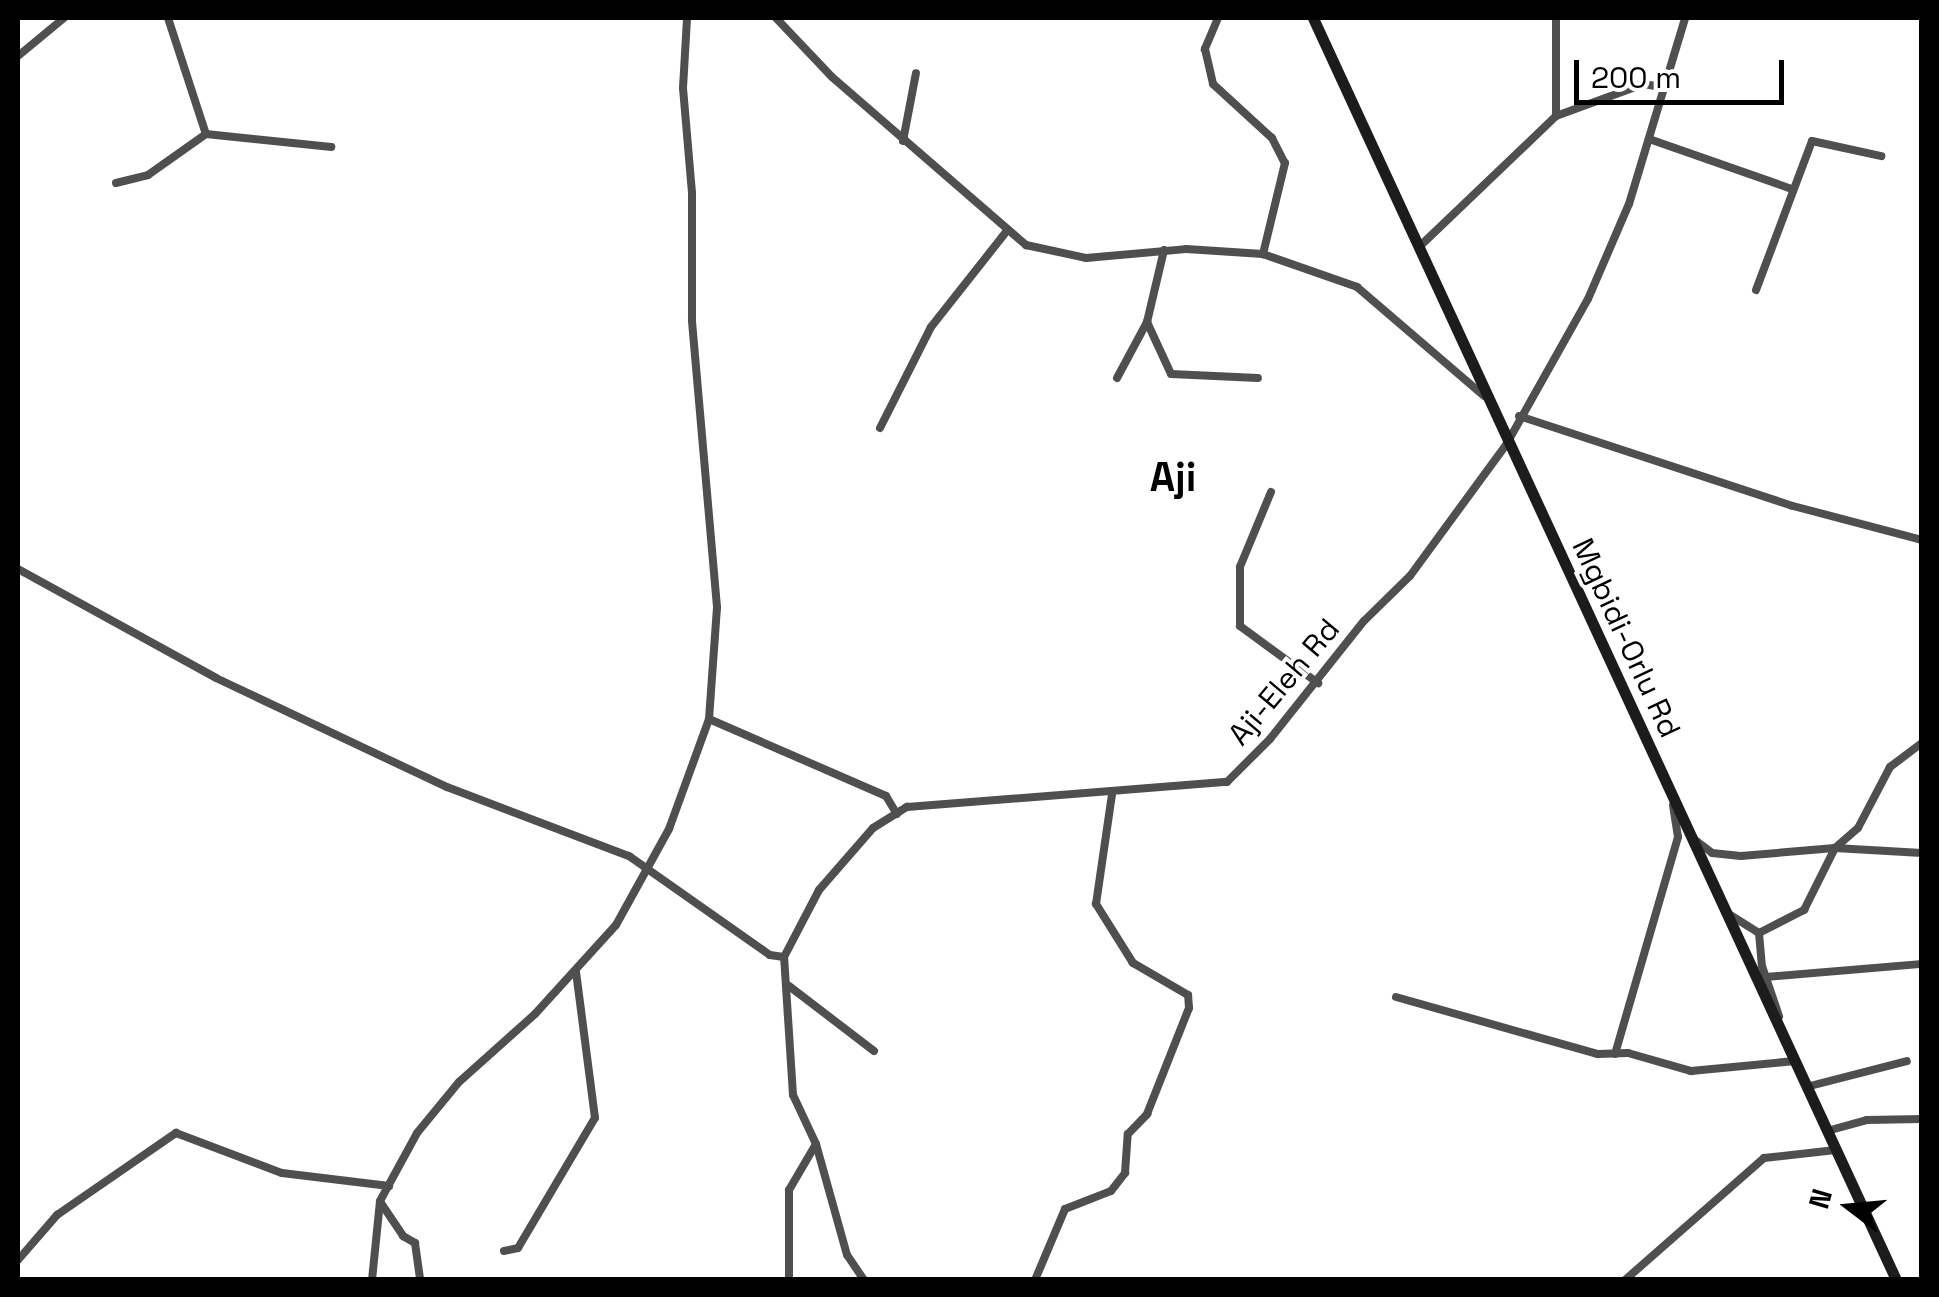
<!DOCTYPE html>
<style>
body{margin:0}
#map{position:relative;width:1939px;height:1297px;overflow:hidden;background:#fff;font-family:"Space Grotesk",sans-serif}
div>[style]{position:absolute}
.minor>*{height:8px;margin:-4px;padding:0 4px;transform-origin:4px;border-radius:4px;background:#4f4f4f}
.secondary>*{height:11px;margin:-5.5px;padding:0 5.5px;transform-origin:5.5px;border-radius:5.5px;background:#1c1c1c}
span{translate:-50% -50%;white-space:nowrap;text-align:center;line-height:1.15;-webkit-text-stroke:8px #fff;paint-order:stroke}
.street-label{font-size:30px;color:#000}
.district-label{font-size:40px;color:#000;font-weight:700}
.frame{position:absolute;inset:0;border:20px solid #000;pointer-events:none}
.north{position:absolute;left:1799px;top:1157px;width:100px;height:100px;-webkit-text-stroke:8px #fff;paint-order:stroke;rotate:286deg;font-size:28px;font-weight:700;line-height:40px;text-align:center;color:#000}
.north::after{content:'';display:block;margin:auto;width:35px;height:45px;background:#000;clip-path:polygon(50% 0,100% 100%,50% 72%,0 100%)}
.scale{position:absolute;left:1574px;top:60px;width:210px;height:45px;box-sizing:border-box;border:5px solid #000;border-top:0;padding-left:12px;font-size:30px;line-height:35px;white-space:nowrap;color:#000;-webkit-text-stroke:8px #fff;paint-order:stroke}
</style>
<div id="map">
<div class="minor">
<div style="left:168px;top:18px;width:122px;rotate:71.9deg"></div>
<div style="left:206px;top:134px;width:126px;rotate:5.9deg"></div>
<div style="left:776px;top:18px;width:81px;rotate:46.5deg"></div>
<div style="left:832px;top:77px;width:257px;rotate:40.9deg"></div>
<div style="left:1026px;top:245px;width:61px;rotate:12.2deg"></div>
<div style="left:1086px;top:258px;width:100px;rotate:-5.1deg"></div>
<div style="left:1186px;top:249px;width:77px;rotate:3.7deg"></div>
<div style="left:1263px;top:254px;width:100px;rotate:19.3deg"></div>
<div style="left:1357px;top:287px;width:167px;rotate:40.6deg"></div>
<div style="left:1218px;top:18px;width:34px;rotate:113deg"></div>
<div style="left:1205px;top:49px;width:36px;rotate:77deg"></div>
<div style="left:1213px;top:84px;width:80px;rotate:42.5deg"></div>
<div style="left:1272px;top:138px;width:28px;rotate:63deg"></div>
<div style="left:1285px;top:163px;width:94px;rotate:103.6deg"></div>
<div style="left:18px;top:56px;width:60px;rotate:-39.6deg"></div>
<div style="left:1556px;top:116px;width:98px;rotate:-90deg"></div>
<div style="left:1652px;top:140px;width:148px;rotate:19.3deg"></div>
<div style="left:903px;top:141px;width:69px;rotate:-79.2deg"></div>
<div style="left:116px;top:183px;width:33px;rotate:-14deg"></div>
<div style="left:148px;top:175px;width:71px;rotate:-35.3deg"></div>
<div style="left:1419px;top:247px;width:190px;rotate:-43.7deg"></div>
<div style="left:1556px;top:116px;width:94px;rotate:-20deg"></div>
<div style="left:1644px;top:84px;width:23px;rotate:10deg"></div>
<div style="left:1756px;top:290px;width:159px;rotate:-69.4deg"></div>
<div style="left:1812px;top:141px;width:71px;rotate:12.3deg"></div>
<div style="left:1147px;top:322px;width:57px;rotate:65.2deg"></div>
<div style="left:1171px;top:374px;width:87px;rotate:2.6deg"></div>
<div style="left:1117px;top:378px;width:64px;rotate:-61.8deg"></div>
<div style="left:1147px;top:322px;width:74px;rotate:-76.7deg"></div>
<div style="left:1519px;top:416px;width:288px;rotate:18.2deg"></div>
<div style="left:1793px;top:506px;width:133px;rotate:14.8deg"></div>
<div style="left:880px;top:428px;width:113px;rotate:-63.2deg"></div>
<div style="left:931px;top:327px;width:121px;rotate:-51.7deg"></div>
<div style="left:1271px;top:492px;width:81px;rotate:112.5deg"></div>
<div style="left:1240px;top:567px;width:59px;rotate:90deg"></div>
<div style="left:1240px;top:626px;width:97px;rotate:36.2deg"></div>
<div style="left:18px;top:569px;width:226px;rotate:28.8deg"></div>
<div style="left:216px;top:678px;width:255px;rotate:25.3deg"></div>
<div style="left:447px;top:787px;width:195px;rotate:20.8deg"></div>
<div style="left:629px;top:856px;width:172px;rotate:35.1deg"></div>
<div style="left:770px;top:955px;width:14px;rotate:8deg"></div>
<div style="left:709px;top:719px;width:193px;rotate:23.5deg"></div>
<div style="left:886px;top:796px;width:21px;rotate:59deg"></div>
<div style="left:1695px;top:840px;width:21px;rotate:37deg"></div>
<div style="left:1712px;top:853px;width:29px;rotate:6deg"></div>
<div style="left:1741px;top:856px;width:94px;rotate:-4.9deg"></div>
<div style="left:1835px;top:848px;width:87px;rotate:3.3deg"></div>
<div style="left:1727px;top:913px;width:38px;rotate:32deg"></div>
<div style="left:1759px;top:933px;width:51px;rotate:-27.1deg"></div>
<div style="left:1804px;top:910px;width:69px;rotate:-63.4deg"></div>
<div style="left:1835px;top:848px;width:30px;rotate:-41deg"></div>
<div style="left:1858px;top:828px;width:69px;rotate:-62.3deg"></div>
<div style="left:1890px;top:767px;width:40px;rotate:-37deg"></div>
<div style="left:1759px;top:933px;width:33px;rotate:85deg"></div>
<div style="left:1762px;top:966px;width:53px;rotate:71.2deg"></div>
<div style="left:1766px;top:977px;width:157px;rotate:-4.8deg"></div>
<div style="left:789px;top:986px;width:107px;rotate:37.4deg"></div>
<div style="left:1396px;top:997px;width:210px;rotate:15.8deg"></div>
<div style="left:1598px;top:1054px;width:30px;rotate:-2deg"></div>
<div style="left:1628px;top:1053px;width:66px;rotate:15.9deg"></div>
<div style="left:1691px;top:1071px;width:104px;rotate:-5.5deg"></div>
<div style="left:1615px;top:1054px;width:226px;rotate:-73.8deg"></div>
<div style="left:1678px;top:837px;width:32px;rotate:-99deg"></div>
<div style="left:1806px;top:1087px;width:104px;rotate:-14.4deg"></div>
<div style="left:1827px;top:1131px;width:41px;rotate:-15.4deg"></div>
<div style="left:1867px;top:1120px;width:55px;rotate:-1deg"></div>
<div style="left:381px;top:1203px;width:40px;rotate:56deg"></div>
<div style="left:403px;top:1236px;width:14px;rotate:30deg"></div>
<div style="left:415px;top:1243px;width:37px;rotate:82deg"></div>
<div style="left:504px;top:1251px;width:14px;rotate:-12deg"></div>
<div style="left:518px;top:1248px;width:151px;rotate:-59.4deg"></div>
<div style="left:595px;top:1118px;width:148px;rotate:-97.4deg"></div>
<div style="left:18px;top:1260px;width:60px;rotate:-49.1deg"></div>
<div style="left:57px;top:1215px;width:145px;rotate:-34.6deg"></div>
<div style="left:176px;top:1133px;width:113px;rotate:20.7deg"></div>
<div style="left:282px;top:1173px;width:108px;rotate:6.9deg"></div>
<div style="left:372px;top:1280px;width:79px;rotate:-84.2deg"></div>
<div style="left:380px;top:1201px;width:77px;rotate:-61.4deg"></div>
<div style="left:417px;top:1133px;width:66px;rotate:-50.5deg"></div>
<div style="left:459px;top:1082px;width:102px;rotate:-41.8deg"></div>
<div style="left:535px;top:1014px;width:120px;rotate:-47.7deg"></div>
<div style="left:616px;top:925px;width:110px;rotate:-61.1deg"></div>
<div style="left:669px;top:829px;width:117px;rotate:-70deg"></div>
<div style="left:709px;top:719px;width:112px;rotate:-85.9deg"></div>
<div style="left:717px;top:607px;width:288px;rotate:-95deg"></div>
<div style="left:692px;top:320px;width:127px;rotate:-90deg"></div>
<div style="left:692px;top:193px;width:105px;rotate:-94.9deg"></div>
<div style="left:683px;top:88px;width:70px;rotate:-86.7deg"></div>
<div style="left:789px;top:1280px;width:90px;rotate:-90deg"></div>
<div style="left:789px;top:1190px;width:53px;rotate:-59.6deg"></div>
<div style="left:864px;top:1280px;width:30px;rotate:-124deg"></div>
<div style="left:847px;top:1255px;width:115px;rotate:-105.6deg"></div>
<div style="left:816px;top:1144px;width:54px;rotate:-115.1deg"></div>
<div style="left:793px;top:1095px;width:138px;rotate:-93.7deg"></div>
<div style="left:784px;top:957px;width:76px;rotate:-62.4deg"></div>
<div style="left:819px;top:890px;width:82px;rotate:-48.9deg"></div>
<div style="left:873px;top:828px;width:40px;rotate:-32deg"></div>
<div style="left:907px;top:807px;width:321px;rotate:-4.5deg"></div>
<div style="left:1227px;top:782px;width:61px;rotate:-45deg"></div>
<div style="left:1270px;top:739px;width:151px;rotate:-51.5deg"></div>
<div style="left:1364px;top:621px;width:64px;rotate:-44.4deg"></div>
<div style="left:1410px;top:576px;width:162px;rotate:-53.8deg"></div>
<div style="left:1506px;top:445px;width:167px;rotate:-60.7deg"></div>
<div style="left:1588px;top:299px;width:103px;rotate:-66.7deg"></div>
<div style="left:1629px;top:204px;width:194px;rotate:-73.2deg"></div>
<div style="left:1035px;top:1280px;width:77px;rotate:-67.1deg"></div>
<div style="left:1065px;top:1209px;width:49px;rotate:-21.4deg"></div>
<div style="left:1111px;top:1191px;width:23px;rotate:-52deg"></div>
<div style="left:1125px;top:1173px;width:39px;rotate:-86deg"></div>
<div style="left:1128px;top:1134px;width:28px;rotate:-46deg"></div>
<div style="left:1147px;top:1114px;width:114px;rotate:-68.4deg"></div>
<div style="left:1189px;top:1008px;width:13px;rotate:-94deg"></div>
<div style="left:1188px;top:995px;width:64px;rotate:-149.8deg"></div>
<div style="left:1133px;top:963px;width:70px;rotate:-122.1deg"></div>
<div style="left:1096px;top:904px;width:111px;rotate:-81.7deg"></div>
<div style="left:1625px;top:1280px;width:185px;rotate:-41.3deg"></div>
<div style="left:1764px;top:1158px;width:72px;rotate:-6.3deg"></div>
</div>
<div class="secondary">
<div style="left:1313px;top:18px;width:1390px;rotate:65.2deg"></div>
</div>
<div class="street-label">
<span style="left:1626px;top:638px;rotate:65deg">Mgbidi-Orlu Rd</span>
<span style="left:1284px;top:682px;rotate:-50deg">Aji-Eleh Rd</span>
</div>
<div class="district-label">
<span style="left:1173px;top:478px">Aji</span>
</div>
<div class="frame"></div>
<div class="north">N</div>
<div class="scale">200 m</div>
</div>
